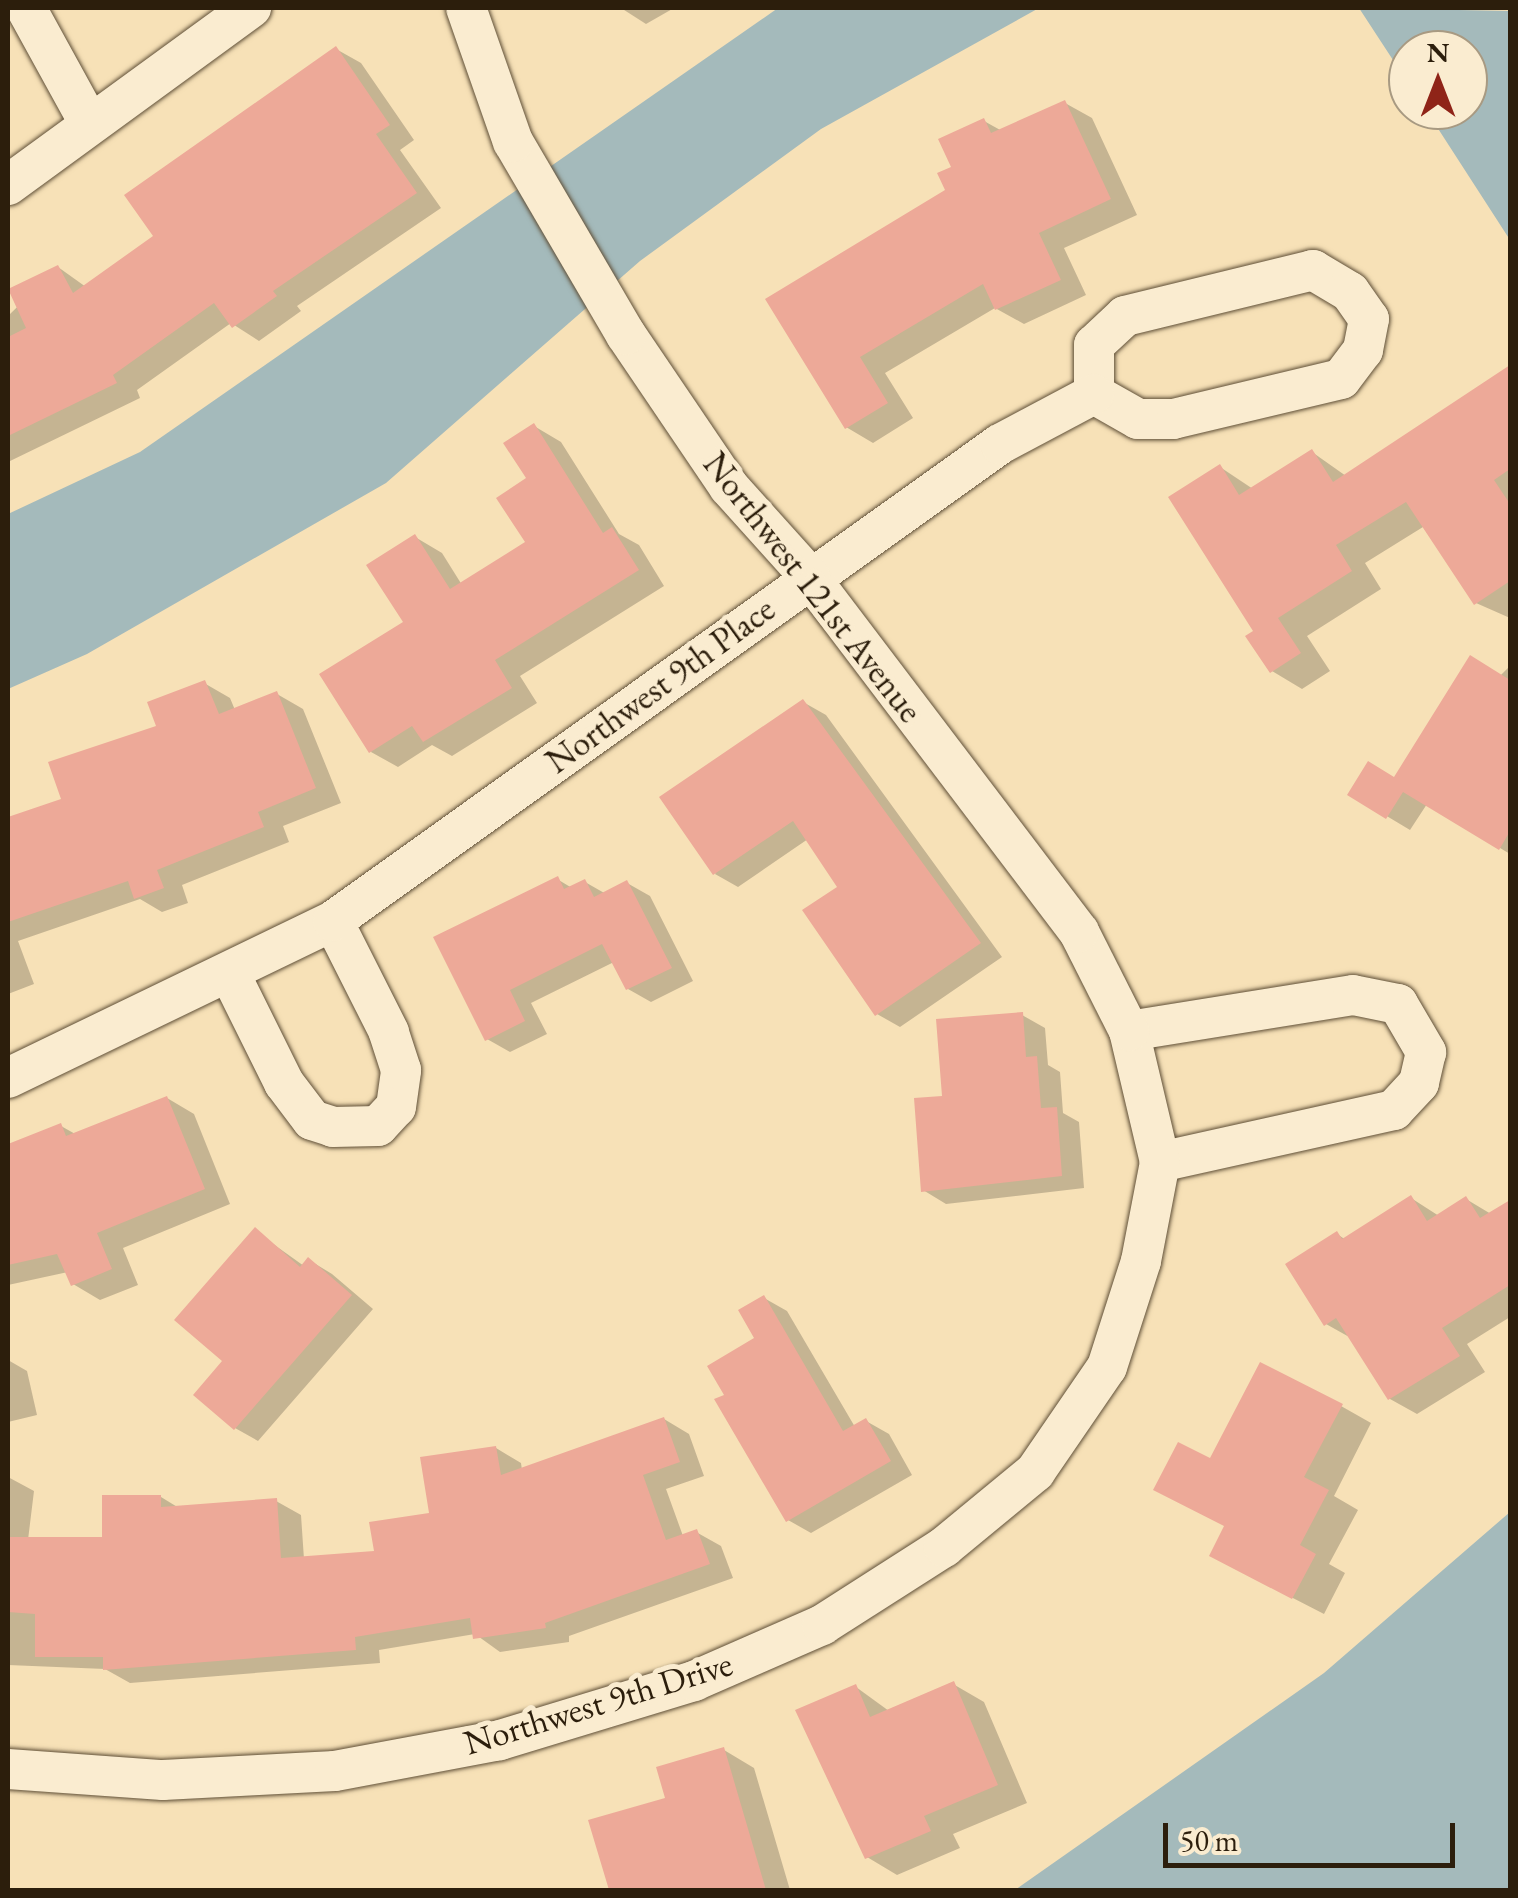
<!DOCTYPE html>
<style>
body{margin:0}
#map{position:relative;width:1518px;height:1898px;overflow:hidden;background:#f7e1b7;font-family:"EB Garamond",serif}
div>[style]{position:absolute}
.water>*{inset:0;background:#a4babb}
.shadow>*{inset:0;background:#0003}
.building>*{inset:0;background:#eda998}
.roads{filter:drop-shadow(0 0 2px #5f4f37) drop-shadow(0 0 2px #5f4f37)}
.street>*{height:40px;margin:-20px;padding:0 20px;transform-origin:20px;border-radius:20px;background:#faecd0}
span{translate:-50% -50%;white-space:nowrap;text-align:center;line-height:1.15;-webkit-text-stroke:10px #faecd0;paint-order:stroke}
.street-label{font-size:35px;color:#2c1e0c}
.frame{position:absolute;inset:0;border:10px solid #2c1e0c;pointer-events:none}
.north{position:absolute;left:1388px;top:30px;width:100px;height:100px;box-sizing:border-box;background:#faecd0;border:2px solid #a89a82;border-radius:50%;rotate:0deg;font-size:28px;font-weight:700;line-height:40px;text-align:center;color:#2c1e0c}
.north::after{content:'';display:block;margin:auto;width:35px;height:45px;background:#8f2418;clip-path:polygon(50% 0,100% 100%,50% 72%,0 100%)}
.scale{position:absolute;left:1163px;top:1823px;width:292px;height:45px;box-sizing:border-box;border:5px solid #2c1e0c;border-top:0;padding-left:12px;font-size:30px;line-height:35px;white-space:nowrap;color:#2c1e0c;-webkit-text-stroke:8px #faecd0;paint-order:stroke}
</style>
<div id="map">
<div class="water">
<div style="clip-path:polygon(778px 8px,1039px 8px,821px 129px,640px 261px,386px 483px,87px 654px,8px 689px,8px 514px,140px 452px)"></div>
<div style="clip-path:polygon(1359px 8px,1510px 11px,1510px 240px,1426px 110px,1468px 110px,1468px 50px,1408px 50px,1408px 83px)"></div>
<div style="clip-path:polygon(1510px 1512px,1510px 1890px,1015px 1890px,1324px 1673px)"></div>
</div>
<div class="shadow">
<div style="clip-path:polygon(621px 8px,674px 8px,646px 24px)"></div>
<div style="clip-path:polygon(336px 49px,361px 63px,414px 140px,400px 150px,441px 208px,297px 306px,301px 311px,259px 341px,231px 323px,137px 390px,140px 398px,8px 462px,8px 316px,58px 267px,86px 287px,157px 237px)"></div>
<div style="clip-path:polygon(1065px 103px,1092px 118px,1137px 215px,1064px 248px,1086px 295px,1024px 324px,995px 308px,885px 373px,913px 418px,873px 443px,846px 427px,768px 300px,948px 191px,984px 121px,1002px 131px)"></div>
<div style="clip-path:polygon(1510px 368px,1510px 618px,1476px 603px,1423px 527px,1365px 563px,1381px 589px,1307px 636px,1330px 671px,1302px 689px,1272px 671px,1220px 467px,1253px 489px,1312px 452px,1346px 476px)"></div>
<div style="clip-path:polygon(534px 426px,561px 442px,619px 534px,639px 545px,664px 586px,520px 676px,537px 703px,452px 756px,432px 745px,398px 767px,371px 752px,406px 622px,415px 537px,442px 553px,462px 585px,528px 543px)"></div>
<div style="clip-path:polygon(1510px 666px,1510px 854px,1427px 804px,1410px 830px,1350px 794px,1395px 780px)"></div>
<div style="clip-path:polygon(204px 683px,230px 698px,235px 710px,277px 694px,303px 709px,341px 803px,283px 826px,289px 842px,182px 885px,188px 903px,162px 912px,140px 899px,18px 941px,34px 984px,8px 994px,8px 819px,64px 800px,160px 727px)"></div>
<div style="clip-path:polygon(803px 702px,826px 715px,1002px 957px,900px 1027px,877px 1014px,840px 887px,808px 839px,738px 887px,715px 874px)"></div>
<div style="clip-path:polygon(557px 879px,572px 888px,585px 882px,606px 894px,627px 883px,650px 896px,693px 981px,651px 1002px,628px 989px,614px 962px,531px 1003px,547px 1034px,510px 1052px,487px 1039px)"></div>
<div style="clip-path:polygon(1022px 1015px,1045px 1028px,1048px 1065px,1060px 1072px,1063px 1113px,1079px 1122px,1084px 1188px,946px 1204px,923px 1190px,945px 1098px)"></div>
<div style="clip-path:polygon(167px 1098px,194px 1114px,230px 1204px,123px 1248px,138px 1285px,100px 1300px,73px 1284px,68px 1272px,8px 1285px,8px 1223px,44px 1215px,61px 1126px,77px 1135px)"></div>
<div style="clip-path:polygon(1411px 1198px,1439px 1216px,1466px 1199px,1491px 1214px,1510px 1203px,1510px 1317px,1467px 1344px,1485px 1372px,1417px 1414px,1390px 1399px,1351px 1338px,1326px 1324px,1337px 1234px,1346px 1240px)"></div>
<div style="clip-path:polygon(255px 1231px,304px 1266px,309px 1260px,332px 1274px,373px 1309px,258px 1441px,235px 1428px,226px 1361px)"></div>
<div style="clip-path:polygon(764px 1298px,787px 1311px,855px 1427px,866px 1421px,889px 1434px,912px 1475px,811px 1533px,788px 1520px,727px 1397px,758px 1339px)"></div>
<div style="clip-path:polygon(8px 1360px,27px 1371px,37px 1415px,8px 1422px)"></div>
<div style="clip-path:polygon(1341px 1406px,1371px 1423px,1334px 1496px,1358px 1510px,1329px 1564px,1345px 1573px,1324px 1614px,1242px 1572px,1211px 1461px)"></div>
<div style="clip-path:polygon(664px 1419px,689px 1434px,704px 1476px,666px 1489px,683px 1536px,696px 1532px,721px 1546px,733px 1578px,569px 1636px,569px 1642px,500px 1652px,475px 1634px,379px 1650px,380px 1663px,130px 1683px,105px 1669px,8px 1665px,8px 1477px,34px 1491px,28px 1540px,105px 1540px,161px 1497px,179px 1508px,276px 1501px,301px 1515px,304px 1559px,377px 1553px,432px 1515px,496px 1448px,521px 1463px,522px 1470px)"></div>
<div style="clip-path:polygon(953px 1684px,984px 1702px,1027px 1803px,953px 1834px,960px 1848px,897px 1875px,867px 1857px,856px 1687px,889px 1711px)"></div>
<div style="clip-path:polygon(724px 1750px,754px 1768px,790px 1890px,611px 1890px,591px 1821px,668px 1799px)"></div>
</div>
<div class="building">
<div style="clip-path:polygon(336px 46px,390px 125px,376px 134px,417px 193px,273px 291px,277px 296px,232px 328px,214px 303px,113px 375px,117px 383px,8px 436px,8px 337px,26px 328px,8px 289px,58px 265px,73px 293px,153px 236px,124px 195px)"></div>
<div style="clip-path:polygon(1065px 100px,1111px 199px,1039px 233px,1061px 280px,995px 310px,983px 284px,860px 357px,888px 403px,845px 429px,765px 299px,945px 190px,937px 173px,951px 167px,938px 139px,984px 118px,991px 133px)"></div>
<div style="clip-path:polygon(1510px 365px,1510px 469px,1494px 480px,1510px 504px,1510px 581px,1474px 605px,1406px 502px,1336px 545px,1352px 571px,1278px 618px,1301px 653px,1270px 673px,1245px 636px,1253px 631px,1168px 497px,1220px 464px,1239px 495px,1312px 449px,1333px 482px)"></div>
<div style="clip-path:polygon(534px 423px,603px 533px,612px 527px,639px 570px,495px 660px,512px 688px,423px 742px,412px 726px,369px 753px,319px 674px,403px 622px,366px 565px,415px 534px,450px 589px,525px 542px,496px 498px,526px 478px,503px 443px)"></div>
<div style="clip-path:polygon(1470px 655px,1510px 680px,1510px 831px,1499px 850px,1403px 792px,1386px 819px,1347px 795px,1368px 761px,1394px 777px)"></div>
<div style="clip-path:polygon(205px 680px,219px 714px,277px 691px,316px 788px,258px 812px,264px 827px,157px 870px,164px 888px,134px 899px,128px 881px,8px 922px,8px 817px,61px 799px,48px 762px,156px 726px,147px 702px)"></div>
<div style="clip-path:polygon(803px 699px,981px 943px,875px 1016px,802px 910px,837px 887px,793px 821px,713px 875px,659px 797px)"></div>
<div style="clip-path:polygon(558px 876px,564px 889px,585px 879px,594px 897px,627px 880px,672px 968px,626px 990px,602px 944px,510px 990px,525px 1021px,485px 1041px,433px 937px)"></div>
<div style="clip-path:polygon(1023px 1012px,1026px 1057px,1037px 1056px,1041px 1108px,1057px 1107px,1062px 1176px,921px 1192px,914px 1098px,942px 1096px,936px 1019px)"></div>
<div style="clip-path:polygon(167px 1096px,205px 1189px,97px 1233px,112px 1269px,71px 1286px,57px 1254px,8px 1265px,8px 1144px,61px 1123px,66px 1136px)"></div>
<div style="clip-path:polygon(1411px 1195px,1427px 1221px,1466px 1196px,1480px 1218px,1510px 1200px,1510px 1285px,1442px 1328px,1460px 1356px,1388px 1400px,1336px 1318px,1324px 1326px,1285px 1264px,1337px 1231px,1342px 1239px)"></div>
<div style="clip-path:polygon(255px 1227px,300px 1267px,308px 1257px,352px 1295px,234px 1430px,193px 1395px,222px 1361px,174px 1320px)"></div>
<div style="clip-path:polygon(764px 1295px,843px 1431px,866px 1418px,891px 1461px,786px 1522px,714px 1399px,724px 1395px,707px 1366px,754px 1338px,738px 1310px)"></div>
<div style="clip-path:polygon(1260px 1362px,1343px 1404px,1304px 1477px,1329px 1490px,1300px 1545px,1316px 1554px,1292px 1599px,1209px 1556px,1224px 1526px,1153px 1490px,1178px 1442px,1210px 1458px)"></div>
<div style="clip-path:polygon(664px 1417px,680px 1462px,643px 1475px,666px 1540px,697px 1529px,710px 1564px,545px 1623px,546px 1628px,473px 1639px,470px 1618px,355px 1637px,356px 1650px,103px 1670px,103px 1657px,35px 1657px,35px 1614px,8px 1612px,8px 1537px,102px 1537px,102px 1495px,161px 1495px,161px 1507px,277px 1498px,281px 1558px,374px 1551px,369px 1522px,429px 1513px,420px 1457px,496px 1446px,501px 1475px)"></div>
<div style="clip-path:polygon(954px 1681px,998px 1785px,924px 1816px,931px 1831px,865px 1859px,795px 1710px,856px 1684px,870px 1717px)"></div>
<div style="clip-path:polygon(724px 1747px,766px 1890px,609px 1890px,588px 1820px,665px 1798px,656px 1767px)"></div>
</div>
<div class="roads">
<div class="street">
<div style="left:26px;top:8px;width:129px;rotate:61.2deg"></div>
<div style="left:8px;top:185px;width:301px;rotate:-36.1deg"></div>
<div style="left:1313px;top:270px;width:43px;rotate:30.7deg"></div>
<div style="left:1350px;top:292px;width:33px;rotate:55deg"></div>
<div style="left:1369px;top:319px;width:32px;rotate:101deg"></div>
<div style="left:1363px;top:350px;width:36px;rotate:127deg"></div>
<div style="left:1341px;top:379px;width:173px;rotate:166.6deg"></div>
<div style="left:1173px;top:419px;width:35px;rotate:180deg"></div>
<div style="left:1138px;top:419px;width:51px;rotate:-150.4deg"></div>
<div style="left:1094px;top:394px;width:49px;rotate:-90deg"></div>
<div style="left:1094px;top:345px;width:42px;rotate:-43.1deg"></div>
<div style="left:1125px;top:316px;width:194px;rotate:-13.7deg"></div>
<div style="left:230px;top:974px;width:122px;rotate:63.6deg"></div>
<div style="left:284px;top:1083px;width:46px;rotate:52.9deg"></div>
<div style="left:312px;top:1120px;width:22px;rotate:18deg"></div>
<div style="left:333px;top:1127px;width:45px;rotate:-1.3deg"></div>
<div style="left:378px;top:1126px;width:26px;rotate:-47deg"></div>
<div style="left:396px;top:1107px;width:37px;rotate:-82deg"></div>
<div style="left:401px;top:1070px;width:40px;rotate:-108deg"></div>
<div style="left:389px;top:1032px;width:124px;rotate:-116.8deg"></div>
<div style="left:1129px;top:1031px;width:227px;rotate:-9.1deg"></div>
<div style="left:1353px;top:995px;width:46px;rotate:11.3deg"></div>
<div style="left:1398px;top:1004px;width:56px;rotate:59.7deg"></div>
<div style="left:1426px;top:1052px;width:32px;rotate:103deg"></div>
<div style="left:1419px;top:1083px;width:37px;rotate:133deg"></div>
<div style="left:1394px;top:1110px;width:240px;rotate:167.5deg"></div>
<div style="left:8px;top:1078px;width:361px;rotate:-25.8deg"></div>
<div style="left:333px;top:921px;width:820px;rotate:-35.57deg"></div>
<div style="left:1000px;top:444px;width:106px;rotate:-28deg"></div>
<div style="left:8px;top:1769px;width:155px;rotate:4.1deg"></div>
<div style="left:163px;top:1780px;width:172px;rotate:-3deg"></div>
<div style="left:335px;top:1771px;width:168px;rotate:-10.6deg"></div>
<div style="left:500px;top:1740px;width:203px;rotate:-16.9deg"></div>
<div style="left:694px;top:1681px;width:140px;rotate:-23.6deg"></div>
<div style="left:822px;top:1625px;width:145px;rotate:-32.6deg"></div>
<div style="left:944px;top:1547px;width:118px;rotate:-39.5deg"></div>
<div style="left:1035px;top:1472px;width:127px;rotate:-55.6deg"></div>
<div style="left:1107px;top:1367px;width:111px;rotate:-72.2deg"></div>
<div style="left:1141px;top:1261px;width:101px;rotate:-79.1deg"></div>
<div style="left:1160px;top:1162px;width:135px;rotate:-103.3deg"></div>
<div style="left:1129px;top:1031px;width:111px;rotate:-116.8deg"></div>
<div style="left:1079px;top:932px;width:445px;rotate:-127.2deg"></div>
<div style="left:810px;top:577px;width:121px;rotate:-132deg"></div>
<div style="left:729px;top:487px;width:184px;rotate:-124.1deg"></div>
<div style="left:626px;top:335px;width:224px;rotate:-120.3deg"></div>
<div style="left:513px;top:142px;width:142px;rotate:-109.3deg"></div>
</div>
</div>
<div class="street-label">
<span style="left:813px;top:587px;rotate:52deg">Northwest 121st Avenue</span>
<span style="left:660px;top:685px;rotate:-36deg">Northwest 9th Place</span>
<span style="left:598px;top:1703px;rotate:-17deg">Northwest 9th Drive</span>
</div>
<div class="frame"></div>
<div class="north">N</div>
<div class="scale">50 m</div>
</div>
